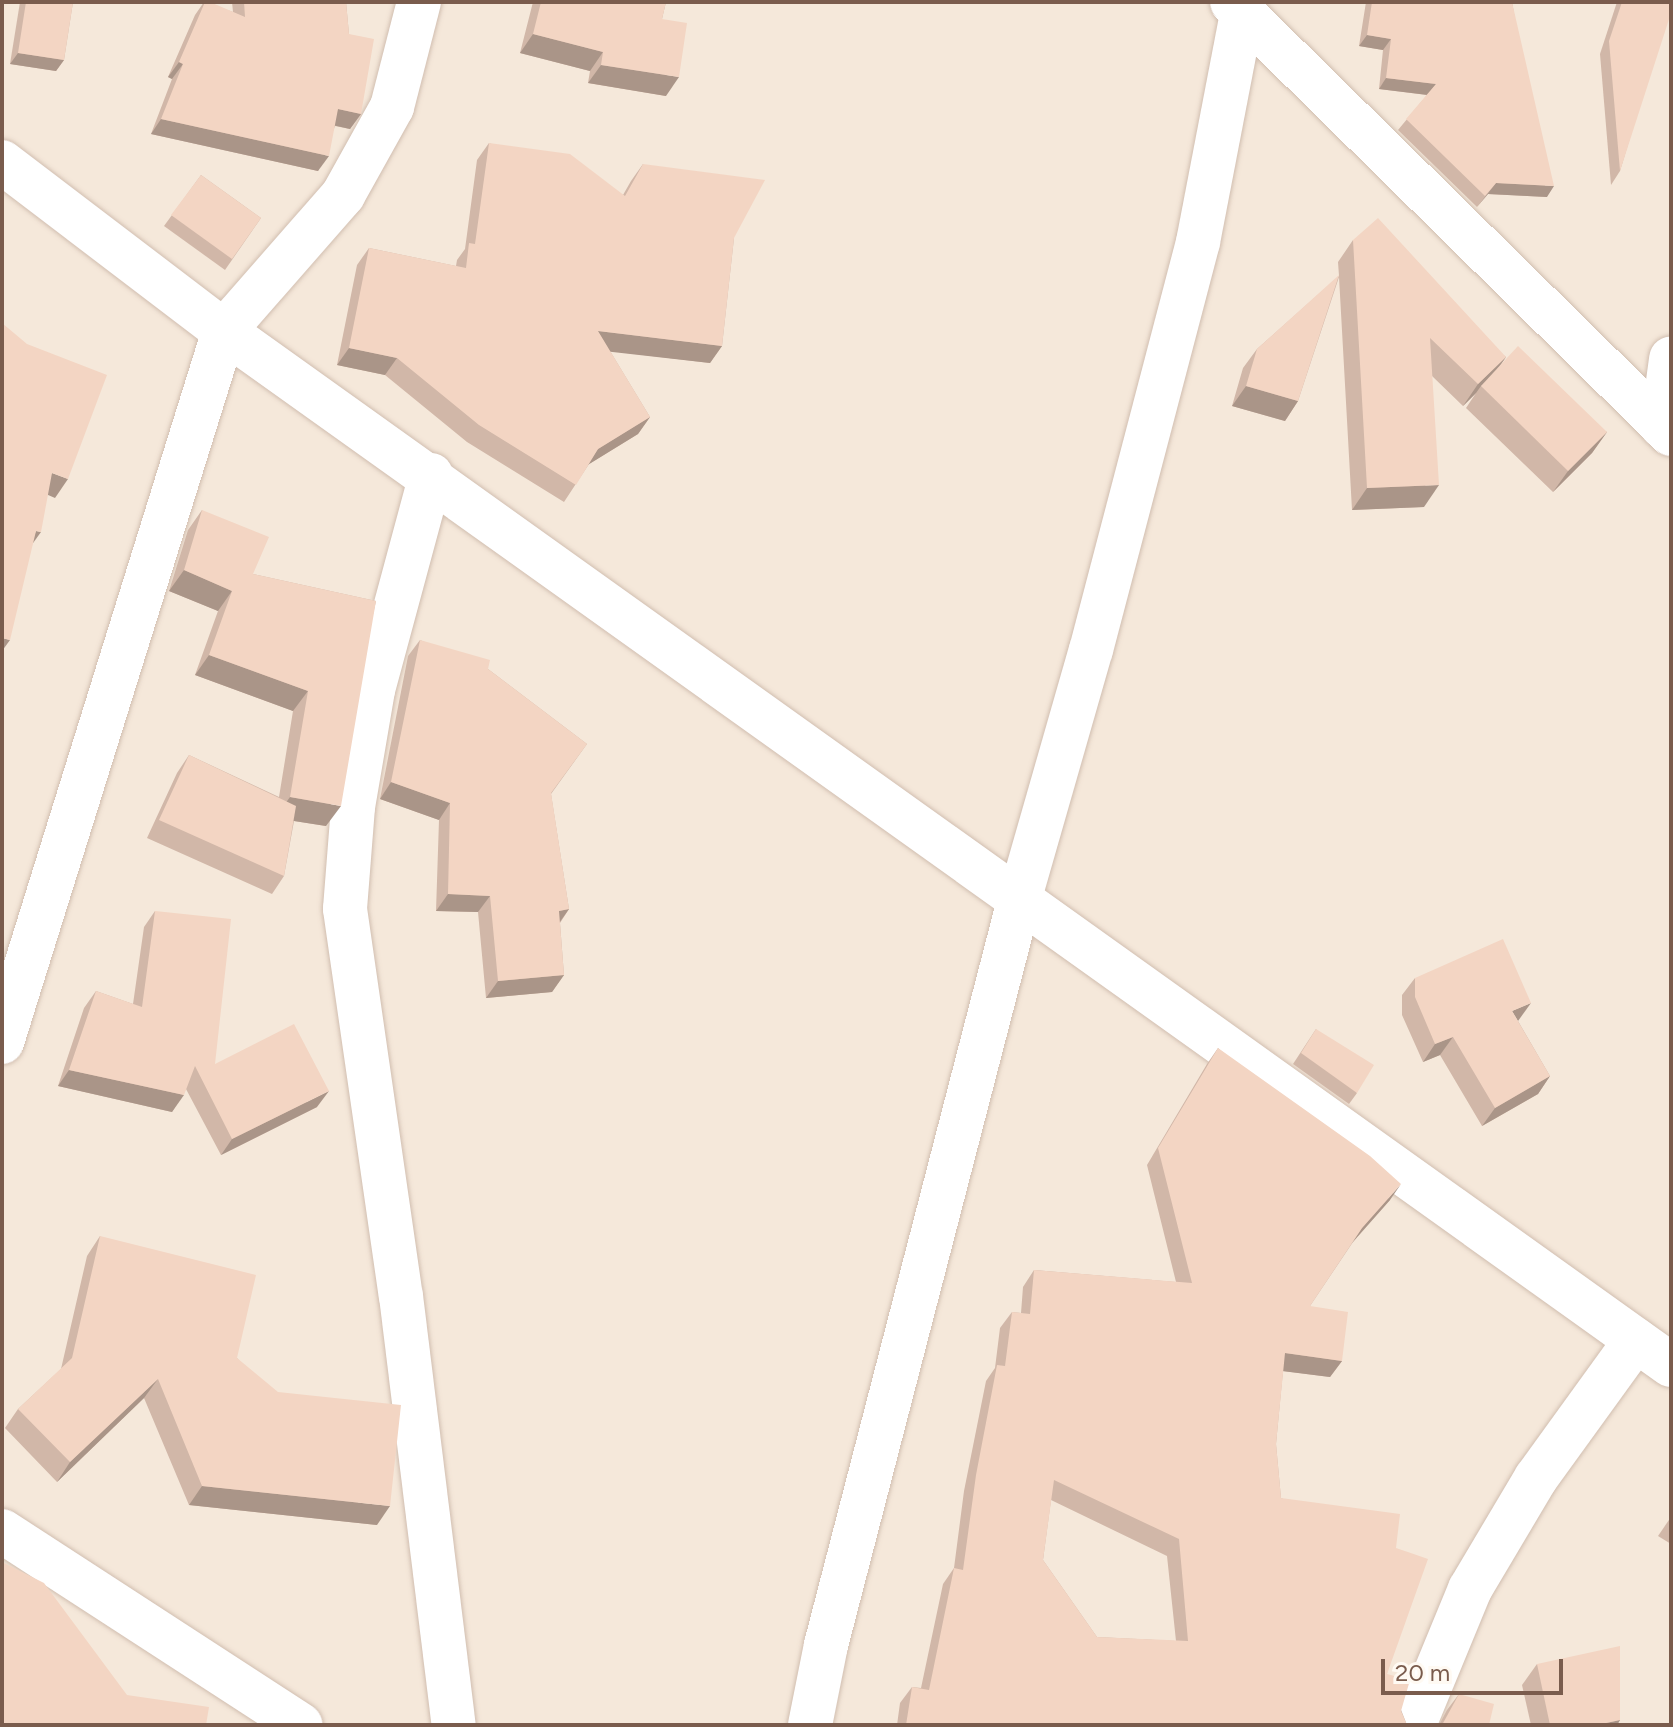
<!DOCTYPE html>
<style>
body{margin:0}
#map{position:relative;width:1673px;height:1727px;overflow:hidden;background:#fdf6ec;font-family:Figtree,sans-serif}
div>[style]{position:absolute}
.residential>*{inset:0;background:#f5e8da}
.roads{filter:drop-shadow(0 0 2px #d1beb0) drop-shadow(0 0 2px #d1beb0)}
.street>*{height:44px;margin:-22px;padding:0 22px;transform-origin:22px;border-radius:22px;background:#fff}
.wall>*{inset:0;background:#d1b7a8}
.shaded-wall>*{inset:0;background:#aa9588}
.building>*{inset:0;background:#f3d5c3}
span{translate:-50% -50%;white-space:nowrap;text-align:center;line-height:1.15;-webkit-text-stroke:6px #fffaf3;paint-order:stroke}
.frame{position:absolute;inset:0;border:4px solid #7a5c4d;pointer-events:none}
.scale{position:absolute;left:1381px;top:1659px;width:182px;height:36px;box-sizing:border-box;border:4px solid #7a5c4d;border-top:0;padding-left:10px;font-size:24px;line-height:28px;white-space:nowrap;color:#7a5c4d;-webkit-text-stroke:6px #fffaf3;paint-order:stroke}
</style>
<div id="map">
<div class="residential">
<div style="clip-path:polygon(2px 2px,1671px 2px,1671px 1725px,2px 1725px)"></div>
</div>
<div class="roads">
<div class="street">
<div style="left:1232px;top:2px;width:616px;rotate:44.54deg"></div>
<div style="left:2px;top:162px;width:279px;rotate:37.3deg"></div>
<div style="left:224px;top:331px;width:1778px;rotate:35.55deg"></div>
<div style="left:1662px;top:426px;width:68px;rotate:-82.3deg"></div>
<div style="left:431px;top:475px;width:223px;rotate:105.1deg"></div>
<div style="left:373px;top:690px;width:119px;rotate:99.7deg"></div>
<div style="left:353px;top:807px;width:102px;rotate:94.5deg"></div>
<div style="left:345px;top:909px;width:391px;rotate:81.8deg"></div>
<div style="left:401px;top:1296px;width:432px;rotate:83deg"></div>
<div style="left:2px;top:1042px;width:745px;rotate:-72.66deg"></div>
<div style="left:224px;top:331px;width:181px;rotate:-48.8deg"></div>
<div style="left:343px;top:195px;width:101px;rotate:-60.9deg"></div>
<div style="left:392px;top:107px;width:108px;rotate:-75.6deg"></div>
<div style="left:2px;top:1531px;width:356px;rotate:33deg"></div>
<div style="left:810px;top:1725px;width:82px;rotate:-78.7deg"></div>
<div style="left:826px;top:1645px;width:773px;rotate:-75.46deg"></div>
<div style="left:1020px;top:897px;width:257px;rotate:-74deg"></div>
<div style="left:1091px;top:650px;width:422px;rotate:-75.3deg"></div>
<div style="left:1198px;top:242px;width:244px;rotate:-79.1deg"></div>
<div style="left:1414px;top:1725px;width:147px;rotate:-67.6deg"></div>
<div style="left:1470px;top:1589px;width:129px;rotate:-59.3deg"></div>
<div style="left:1536px;top:1478px;width:170px;rotate:-54.1deg"></div>
</div>
</div>
<div class="wall">
<div style="clip-path:polygon(20px 2px,73px 2px,64px 60px,56px 71px,10px 64px)"></div>
<div style="clip-path:polygon(204px 2px,233px 12px,232px 2px,346px 2px,349px 34px,361px 114px,350px 129px,335px 126px,318px 171px,151px 134px,172px 79px,168px 77px,195px 15px)"></div>
<div style="clip-path:polygon(533px 2px,666px 2px,662px 19px,666px 96px,588px 83px,590px 71px,520px 53px)"></div>
<div style="clip-path:polygon(1366px 2px,1512px 2px,1547px 197px,1488px 194px,1477px 207px,1398px 130px,1427px 95px,1379px 89px,1383px 50px,1359px 46px)"></div>
<div style="clip-path:polygon(1617px 2px,1671px 2px,1620px 171px,1611px 185px,1600px 54px)"></div>
<div style="clip-path:polygon(489px 143px,623px 195px,631px 181px,643px 164px,734px 238px,722px 346px,710px 363px,610px 351px,650px 417px,638px 434px,589px 464px,564px 502px,467px 442px,385px 375px,337px 365px,357px 265px,369px 248px,456px 266px,457px 260px,465px 249px,477px 160px)"></div>
<div style="clip-path:polygon(201px 175px,261px 218px,225px 270px,164px 226px)"></div>
<div style="clip-path:polygon(1353px 240px,1506px 357px,1500px 366px,1607px 432px,1592px 453px,1553px 492px,1466px 408px,1476px 393px,1463px 406px,1432px 376px,1424px 507px,1352px 510px,1339px 277px,1298px 401px,1285px 421px,1232px 406px,1243px 368px,1257px 349px,1339px 276px,1338px 262px)"></div>
<div style="clip-path:polygon(202px 510px,253px 574px,376px 601px,326px 826px,294px 821px,284px 876px,272px 894px,147px 838px,177px 773px,189px 755px,279px 797px,293px 711px,195px 675px,218px 611px,169px 591px,188px 530px)"></div>
<div style="clip-path:polygon(420px 640px,488px 669px,587px 744px,551px 794px,569px 909px,560px 923px,564px 975px,552px 992px,486px 998px,478px 912px,436px 911px,439px 820px,380px 799px,408px 656px)"></div>
<div style="clip-path:polygon(155px 911px,215px 1064px,317px 1107px,221px 1155px,186px 1089px,172px 1112px,58px 1086px,84px 1008px,96px 991px,133px 1004px,144px 927px)"></div>
<div style="clip-path:polygon(1415px 978px,1518px 1021px,1550px 1076px,1538px 1094px,1482px 1126px,1440px 1055px,1423px 1062px,1402px 1015px,1402px 995px)"></div>
<div style="clip-path:polygon(1316px 1029px,1357px 1093px,1349px 1104px,1293px 1064px)"></div>
<div style="clip-path:polygon(evenodd,1218px 1048px,1390px 1200px,1353px 1242px,1310px 1306px,1342px 1361px,1330px 1377px,1283px 1371px,1276px 1444px,1281px 1498px,1396px 1548px,1387px 1674px,1407px 1725px,897px 1725px,900px 1703px,912px 1687px,921px 1688px,943px 1584px,954px 1568px,964px 1491px,986px 1381px,995px 1368px,1000px 1328px,1012px 1312px,1021px 1313px,1023px 1287px,1034px 1270px,1176px 1282px,1147px 1165px,1207px 1064px,1218px 1048px,1051px 1500px,1167px 1556px,1176px 1641px,1097px 1637px,1043px 1560px,1051px 1500px)"></div>
<div style="clip-path:polygon(100px 1236px,237px 1358px,377px 1525px,189px 1505px,144px 1398px,57px 1482px,5px 1428px,18px 1409px,61px 1369px,87px 1256px)"></div>
<div style="clip-path:polygon(1671px 1517px,1671px 1544px,1658px 1536px)"></div>
<div style="clip-path:polygon(1537px 1664px,1620px 1720px,1617px 1725px,1531px 1725px,1522px 1685px)"></div>
<div style="clip-path:polygon(1459px 1694px,1489px 1725px,1439px 1725px,1447px 1710px)"></div>
</div>
<div class="shaded-wall">
<div style="clip-path:polygon(533px 34px,603px 52px,590px 71px,520px 53px)"></div>
<div style="clip-path:polygon(1367px 35px,1391px 39px,1383px 50px,1359px 46px)"></div>
<div style="clip-path:polygon(18px 53px,64px 60px,56px 71px,10px 64px)"></div>
<div style="clip-path:polygon(179px 62px,183px 64px,172px 79px,168px 77px)"></div>
<div style="clip-path:polygon(601px 65px,679px 77px,666px 96px,588px 83px)"></div>
<div style="clip-path:polygon(1386px 78px,1436px 84px,1428px 95px,1379px 89px)"></div>
<div style="clip-path:polygon(338px 109px,361px 114px,350px 129px,328px 124px)"></div>
<div style="clip-path:polygon(161px 119px,329px 156px,318px 171px,151px 134px)"></div>
<div style="clip-path:polygon(1496px 183px,1554px 186px,1547px 197px,1488px 194px,1477px 207px)"></div>
<div style="clip-path:polygon(598px 331px,722px 346px,710px 363px,586px 349px)"></div>
<div style="clip-path:polygon(349px 348px,397px 358px,385px 375px,337px 365px)"></div>
<div style="clip-path:polygon(1506px 357px,1491px 378px,1481px 386px,1476px 393px,1463px 406px,1478px 384px)"></div>
<div style="clip-path:polygon(1246px 386px,1298px 401px,1285px 421px,1232px 406px)"></div>
<div style="clip-path:polygon(650px 417px,638px 434px,586px 466px,598px 449px)"></div>
<div style="clip-path:polygon(1607px 432px,1592px 453px,1553px 492px,1568px 471px)"></div>
<div style="clip-path:polygon(52px 473px,68px 479px,55px 498px,39px 491px)"></div>
<div style="clip-path:polygon(1439px 485px,1424px 507px,1352px 510px,1367px 488px)"></div>
<div style="clip-path:polygon(36px 531px,41px 532px,28px 550px)"></div>
<div style="clip-path:polygon(184px 570px,232px 591px,218px 611px,169px 591px)"></div>
<div style="clip-path:polygon(2px 638px,10px 640px,2px 651px)"></div>
<div style="clip-path:polygon(209px 655px,308px 691px,293px 711px,195px 675px)"></div>
<div style="clip-path:polygon(391px 782px,450px 803px,439px 820px,380px 799px)"></div>
<div style="clip-path:polygon(290px 797px,341px 806px,326px 826px,275px 818px)"></div>
<div style="clip-path:polygon(448px 894px,490px 896px,478px 912px,436px 911px)"></div>
<div style="clip-path:polygon(569px 909px,557px 926px,559px 911px)"></div>
<div style="clip-path:polygon(564px 975px,552px 992px,486px 998px,498px 981px)"></div>
<div style="clip-path:polygon(1531px 1003px,1518px 1021px,1512px 1011px)"></div>
<div style="clip-path:polygon(1453px 1037px,1440px 1055px,1423px 1062px,1435px 1044px)"></div>
<div style="clip-path:polygon(69px 1070px,184px 1095px,172px 1112px,58px 1086px)"></div>
<div style="clip-path:polygon(1550px 1076px,1538px 1094px,1482px 1126px,1495px 1108px)"></div>
<div style="clip-path:polygon(329px 1091px,317px 1107px,221px 1155px,232px 1139px)"></div>
<div style="clip-path:polygon(1401px 1184px,1390px 1200px,1351px 1244px,1362px 1228px)"></div>
<div style="clip-path:polygon(1285px 1353px,1342px 1361px,1330px 1377px,1274px 1370px)"></div>
<div style="clip-path:polygon(158px 1379px,144px 1398px,57px 1482px,70px 1462px)"></div>
<div style="clip-path:polygon(202px 1486px,390px 1506px,377px 1525px,189px 1505px)"></div>
<div style="clip-path:polygon(1620px 1720px,1617px 1725px,1597px 1725px)"></div>
</div>
<div class="building">
<div style="clip-path:polygon(26px 2px,73px 2px,64px 60px,18px 53px)"></div>
<div style="clip-path:polygon(205px 2px,210px 2px,245px 17px,244px 2px,346px 2px,349px 34px,374px 39px,361px 114px,338px 109px,329px 156px,161px 119px,183px 64px,179px 62px)"></div>
<div style="clip-path:polygon(541px 2px,666px 2px,662px 19px,687px 23px,679px 77px,601px 65px,603px 52px,533px 34px)"></div>
<div style="clip-path:polygon(1372px 2px,1512px 2px,1554px 186px,1496px 183px,1485px 196px,1406px 119px,1436px 84px,1386px 78px,1391px 39px,1367px 35px)"></div>
<div style="clip-path:polygon(1622px 2px,1671px 2px,1671px 13px,1620px 171px,1609px 41px)"></div>
<div style="clip-path:polygon(489px 143px,570px 154px,625px 196px,643px 164px,765px 180px,734px 238px,722px 346px,598px 331px,650px 417px,598px 449px,576px 485px,479px 425px,397px 358px,349px 348px,369px 248px,466px 268px,469px 243px,475px 244px)"></div>
<div style="clip-path:polygon(201px 175px,261px 218px,232px 259px,171px 215px)"></div>
<div style="clip-path:polygon(1378px 218px,1506px 357px,1478px 384px,1430px 338px,1439px 485px,1367px 488px,1353px 240px)"></div>
<div style="clip-path:polygon(1339px 275px,1298px 401px,1246px 386px,1257px 349px)"></div>
<div style="clip-path:polygon(2px 323px,27px 344px,107px 375px,68px 479px,52px 473px,41px 532px,36px 531px,10px 640px,2px 638px)"></div>
<div style="clip-path:polygon(1518px 346px,1607px 432px,1568px 471px,1481px 386px)"></div>
<div style="clip-path:polygon(202px 510px,269px 537px,253px 574px,376px 601px,341px 806px,290px 797px,308px 691px,209px 655px,232px 591px,184px 570px)"></div>
<div style="clip-path:polygon(420px 640px,490px 660px,488px 669px,587px 744px,551px 793px,569px 909px,559px 911px,564px 975px,498px 981px,490px 896px,448px 894px,450px 803px,391px 782px)"></div>
<div style="clip-path:polygon(189px 755px,296px 806px,284px 876px,159px 820px)"></div>
<div style="clip-path:polygon(155px 911px,231px 919px,215px 1064px,294px 1024px,329px 1091px,232px 1139px,195px 1066px,184px 1095px,69px 1070px,96px 991px,142px 1007px)"></div>
<div style="clip-path:polygon(1503px 939px,1531px 1003px,1512px 1011px,1550px 1076px,1495px 1108px,1453px 1037px,1435px 1044px,1415px 997px,1415px 978px)"></div>
<div style="clip-path:polygon(1316px 1029px,1374px 1065px,1357px 1093px,1301px 1053px)"></div>
<div style="clip-path:polygon(evenodd,1218px 1048px,1370px 1156px,1401px 1184px,1362px 1228px,1310px 1306px,1348px 1312px,1342px 1361px,1285px 1353px,1276px 1444px,1281px 1498px,1400px 1514px,1396px 1548px,1428px 1559px,1387px 1674px,1410px 1680px,1401px 1711px,1407px 1725px,906px 1725px,912px 1687px,929px 1690px,954px 1568px,963px 1570px,976px 1475px,997px 1365px,1005px 1366px,1012px 1312px,1030px 1314px,1034px 1270px,1192px 1283px,1158px 1148px,1218px 1048px,1054px 1480px,1179px 1539px,1188px 1641px,1097px 1637px,1043px 1560px,1054px 1480px)"></div>
<div style="clip-path:polygon(100px 1236px,256px 1275px,237px 1358px,278px 1392px,401px 1405px,390px 1506px,202px 1486px,158px 1379px,70px 1462px,18px 1409px,72px 1358px)"></div>
<div style="clip-path:polygon(2px 1562px,44px 1583px,127px 1695px,209px 1707px,206px 1725px,2px 1725px)"></div>
<div style="clip-path:polygon(1620px 1646px,1620px 1720px,1597px 1725px,1550px 1725px,1537px 1664px)"></div>
<div style="clip-path:polygon(1459px 1694px,1494px 1704px,1489px 1725px,1442px 1725px)"></div>
</div>
<div class="frame"></div>
<div class="scale">20 m</div>
</div>
